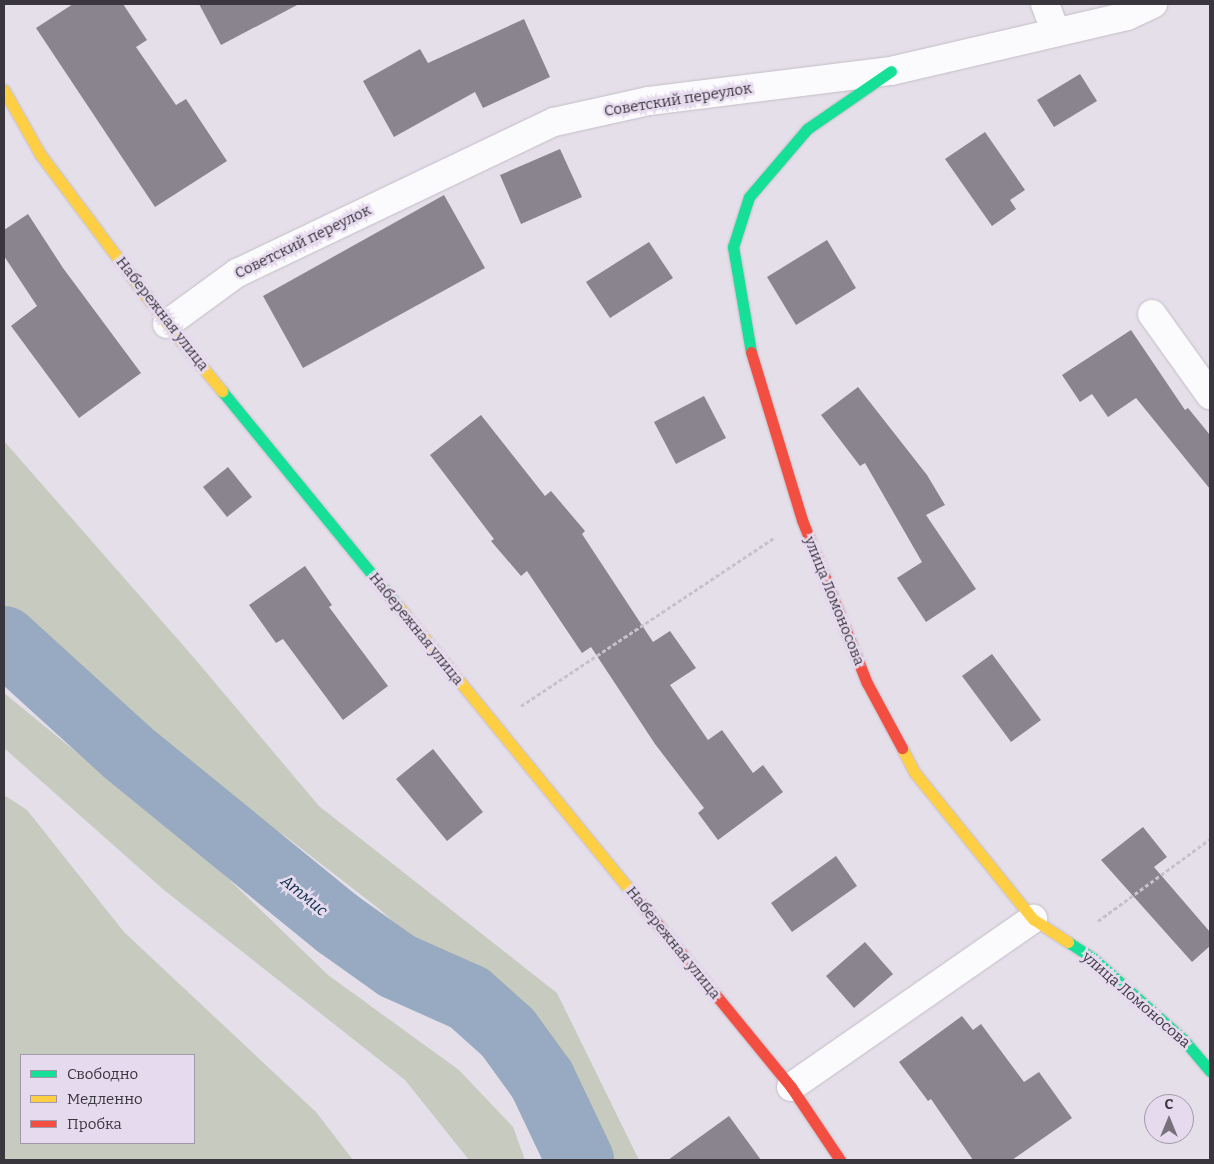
<!DOCTYPE html>
<meta charset="utf-8">
<style>
body{margin:0}
#map{position:relative;width:1214px;height:1164px;overflow:hidden;background:#e5dfea;font-family:Bitter,serif}
div>[style]{position:absolute}
.green>*{inset:0;background:#c7cabe}
.river>*{height:68px;margin:-34px;padding:0 34px;transform-origin:34px;border-radius:34px;background:#97aac1}
.building>*{inset:0;background:#8a848f}
.path>*{height:3px;margin-top:-1.5px;transform-origin:0;background:repeating-linear-gradient(90deg,#c4c3c6 0 4px,transparent 0 6.5px)}
.roads{filter:drop-shadow(0 0 1px #c2bdc5) drop-shadow(0 0 1px #c2bdc5)}
.street>*{height:28px;margin:-14px;padding:0 14px;transform-origin:14px;border-radius:14px;background:#fbfafc}
.fast>*{height:11px;margin:-5.5px;padding:0 5.5px;transform-origin:5.5px;border-radius:5.5px;background:#16e098}
.slow>*{height:11px;margin:-5.5px;padding:0 5.5px;transform-origin:5.5px;border-radius:5.5px;background:#ffcf43}
.jam>*{height:11px;margin:-5.5px;padding:0 5.5px;transform-origin:5.5px;border-radius:5.5px;background:#f24e42}
span{translate:-50% -50%;white-space:nowrap;text-align:center;line-height:1.15;-webkit-text-stroke:5px #e6dbee;paint-order:stroke}
.street-label{font-size:15px;color:#3a363e}
.water-label{font-size:16px;color:#082c49;font-style:italic}
.frame{position:absolute;inset:0;border:5px solid #3a363e;pointer-events:none}
.legend{position:absolute;left:20px;top:1054px;width:175px;height:90px;box-sizing:border-box;background:#e6dbee;border:1px solid #a199a8;margin:0;padding:6px 9px;list-style:none;font-size:15px;color:#3a363e}
.legend li{display:flex;align-items:center;gap:10px;height:25px}
.legend b{width:25px;border:1px solid #a199a8}
.north{position:absolute;left:1144px;top:1094px;width:50px;height:50px;box-sizing:border-box;background:#e6dbee;border:1px solid #a199a8;border-radius:50%;rotate:0deg;font-size:14px;font-weight:700;line-height:20px;text-align:center;color:#3a363e}
.north::after{content:'';display:block;margin:auto;width:18px;height:22px;background:#76717a;clip-path:polygon(50% 0,100% 100%,50% 72%,0 100%)}
</style>
<div id="map">
<div class="green">
<div style="clip-path:polygon(4px 441px,189px 652px,319px 806px,557px 993px,639px 1160px,590px 1160px,584px 1139px,551px 1073px,502px 993px,440px 963px,378px 908px,285px 836px,180px 769px,75px 681px,4px 613px)"></div>
<div style="clip-path:polygon(4px 693px,212px 863px,328px 975px,459px 1070px,513px 1127px,525px 1160px,469px 1160px,405px 1080px,164px 890px,4px 748px)"></div>
<div style="clip-path:polygon(evenodd,4px 795px,27px 810px,124px 932px,316px 1112px,353px 1160px,4px 1160px,4px 795px,21px 1055px,194px 1055px,194px 1143px,21px 1143px,21px 1055px)"></div>
</div>
<div class="river">
<div style="left:4px;top:640px;width:166px;rotate:42.3deg"></div>
<div style="left:127px;top:752px;width:272px;rotate:39.2deg"></div>
<div style="left:338px;top:924px;width:72px;rotate:35.4deg"></div>
<div style="left:397px;top:966px;width:79px;rotate:24deg"></div>
<div style="left:469px;top:998px;width:52px;rotate:41.9deg"></div>
<div style="left:508px;top:1033px;width:58px;rotate:54.1deg"></div>
<div style="left:542px;top:1080px;width:89px;rotate:64.6deg"></div>
</div>
<div class="building">
<div style="clip-path:polygon(73px 4px,123px 4px,147px 40px,136px 47px,176px 105px,186px 99px,227px 161px,155px 207px,36px 28px)"></div>
<div style="clip-path:polygon(199px 4px,299px 4px,221px 45px)"></div>
<div style="clip-path:polygon(524px 19px,550px 77px,483px 108px,475px 92px,394px 137px,363px 81px,420px 49px,428px 63px)"></div>
<div style="clip-path:polygon(1080px 74px,1097px 101px,1054px 127px,1037px 100px)"></div>
<div style="clip-path:polygon(985px 132px,1025px 190px,1010px 200px,1016px 209px,992px 226px,945px 159px)"></div>
<div style="clip-path:polygon(560px 149px,582px 197px,521px 224px,500px 175px)"></div>
<div style="clip-path:polygon(444px 195px,485px 268px,303px 368px,263px 296px)"></div>
<div style="clip-path:polygon(28px 214px,63px 268px,141px 373px,79px 418px,11px 326px,37px 306px,4px 256px,4px 230px)"></div>
<div style="clip-path:polygon(827px 240px,856px 288px,796px 325px,767px 277px)"></div>
<div style="clip-path:polygon(649px 242px,673px 278px,610px 318px,586px 282px)"></div>
<div style="clip-path:polygon(1131px 330px,1185px 410px,1188px 408px,1210px 435px,1210px 489px,1136px 398px,1108px 417px,1092px 394px,1080px 402px,1062px 375px)"></div>
<div style="clip-path:polygon(858px 387px,927px 475px,945px 505px,926px 515px,976px 589px,926px 622px,897px 578px,922px 562px,865px 463px,860px 466px,821px 415px)"></div>
<div style="clip-path:polygon(704px 396px,726px 438px,676px 464px,654px 422px)"></div>
<div style="clip-path:polygon(481px 415px,545px 496px,551px 491px,585px 531px,582px 534px,653px 642px,670px 631px,696px 668px,670px 685px,708px 740px,722px 730px,753px 773px,763px 765px,783px 792px,718px 840px,698px 813px,704px 808px,655px 744px,591px 647px,582px 653px,527px 571px,521px 576px,491px 541px,494px 539px,430px 455px)"></div>
<div style="clip-path:polygon(228px 467px,252px 497px,227px 517px,203px 487px)"></div>
<div style="clip-path:polygon(305px 566px,332px 605px,329px 607px,388px 686px,343px 720px,283px 639px,276px 643px,249px 605px)"></div>
<div style="clip-path:polygon(992px 654px,1041px 720px,1011px 742px,962px 676px)"></div>
<div style="clip-path:polygon(433px 749px,483px 812px,447px 841px,396px 779px)"></div>
<div style="clip-path:polygon(1143px 827px,1167px 857px,1154px 867px,1210px 932px,1210px 946px,1192px 962px,1101px 860px)"></div>
<div style="clip-path:polygon(836px 856px,857px 886px,792px 932px,771px 903px)"></div>
<div style="clip-path:polygon(865px 942px,893px 974px,854px 1008px,826px 976px)"></div>
<div style="clip-path:polygon(962px 1016px,973px 1030px,981px 1024px,1024px 1082px,1039px 1072px,1072px 1118px,1012px 1160px,973px 1160px,931px 1099px,928px 1101px,899px 1062px)"></div>
<div style="clip-path:polygon(729px 1116px,761px 1160px,668px 1160px)"></div>
</div>
<div class="path">
<div style="left:521px;top:706px;width:304px;rotate:-33.6deg"></div>
<div style="left:1098px;top:921px;width:139px;rotate:-36.2deg"></div>
</div>
<div class="roads">
<div class="street">
<div style="left:1045px;top:4px;width:30px;rotate:69deg"></div>
<div style="left:1152px;top:314px;width:100px;rotate:54.4deg"></div>
<div style="left:167px;top:324px;width:87px;rotate:-36.1deg"></div>
<div style="left:237px;top:273px;width:351px;rotate:-25.5deg"></div>
<div style="left:554px;top:122px;width:97px;rotate:-12.5deg"></div>
<div style="left:649px;top:101px;width:244px;rotate:-7.1deg"></div>
<div style="left:891px;top:71px;width:242px;rotate:-13.1deg"></div>
<div style="left:1127px;top:16px;width:29px;rotate:-25deg"></div>
<div style="left:791px;top:1087px;width:295px;rotate:-34.8deg"></div>
</div>
<div class="fast">
<div style="left:751px;top:352px;width:107px;rotate:-99.7deg"></div>
<div style="left:733px;top:247px;width:52px;rotate:-72.3deg"></div>
<div style="left:749px;top:197px;width:89px;rotate:-49.5deg"></div>
<div style="left:807px;top:129px;width:102px;rotate:-34.6deg"></div>
<div style="left:222px;top:391px;width:279px;rotate:50.7deg"></div>
<div style="left:1068px;top:942px;width:31px;rotate:33deg"></div>
<div style="left:1094px;top:959px;width:120px;rotate:42deg"></div>
<div style="left:1183px;top:1039px;width:42px;rotate:49.8deg"></div>
</div>
<div class="slow">
<div style="left:4px;top:90px;width:73px;rotate:60.6deg"></div>
<div style="left:40px;top:154px;width:212px;rotate:53.2deg"></div>
<div style="left:167px;top:324px;width:87px;rotate:50.6deg"></div>
<div style="left:399px;top:607px;width:378px;rotate:50.8deg"></div>
<div style="left:902px;top:748px;width:28px;rotate:63deg"></div>
<div style="left:915px;top:773px;width:188px;rotate:51.1deg"></div>
<div style="left:1033px;top:919px;width:42px;rotate:33.3deg"></div>
</div>
<div class="jam">
<div style="left:751px;top:352px;width:176px;rotate:73.1deg"></div>
<div style="left:802px;top:520px;width:175px;rotate:68.3deg"></div>
<div style="left:867px;top:683px;width:74px;rotate:61.7deg"></div>
<div style="left:638px;top:900px;width:242px;rotate:50.7deg"></div>
<div style="left:791px;top:1087px;width:88px;rotate:56.1deg"></div>
</div>
</div>
<div class="street-label">
<span style="left:678px;top:100px;rotate:-9deg">Советский переулок</span>
<span style="left:303px;top:242px;rotate:-26deg">Советский переулок</span>
<span style="left:162px;top:314px;rotate:52deg">Набережная улица</span>
<span style="left:834px;top:601px;rotate:68deg">улица Ломоносова</span>
<span style="left:416px;top:629px;rotate:51deg">Набережная улица</span>
<span style="left:673px;top:943px;rotate:51deg">Набережная улица</span>
<span style="left:1136px;top:1000px;rotate:41deg">улица Ломоносова</span>
</div>
<div class="water-label">
<span style="left:304px;top:896px;rotate:39deg">Атмис</span>
</div>
<div class="frame"></div>
<ul class="legend">
<li><b style="height:6px;background:#16e098"></b>Свободно</li>
<li><b style="height:6px;background:#ffcf43"></b>Медленно</li>
<li><b style="height:6px;background:#f24e42"></b>Пробка</li>
</ul>
<div class="north">С</div>
</div>
